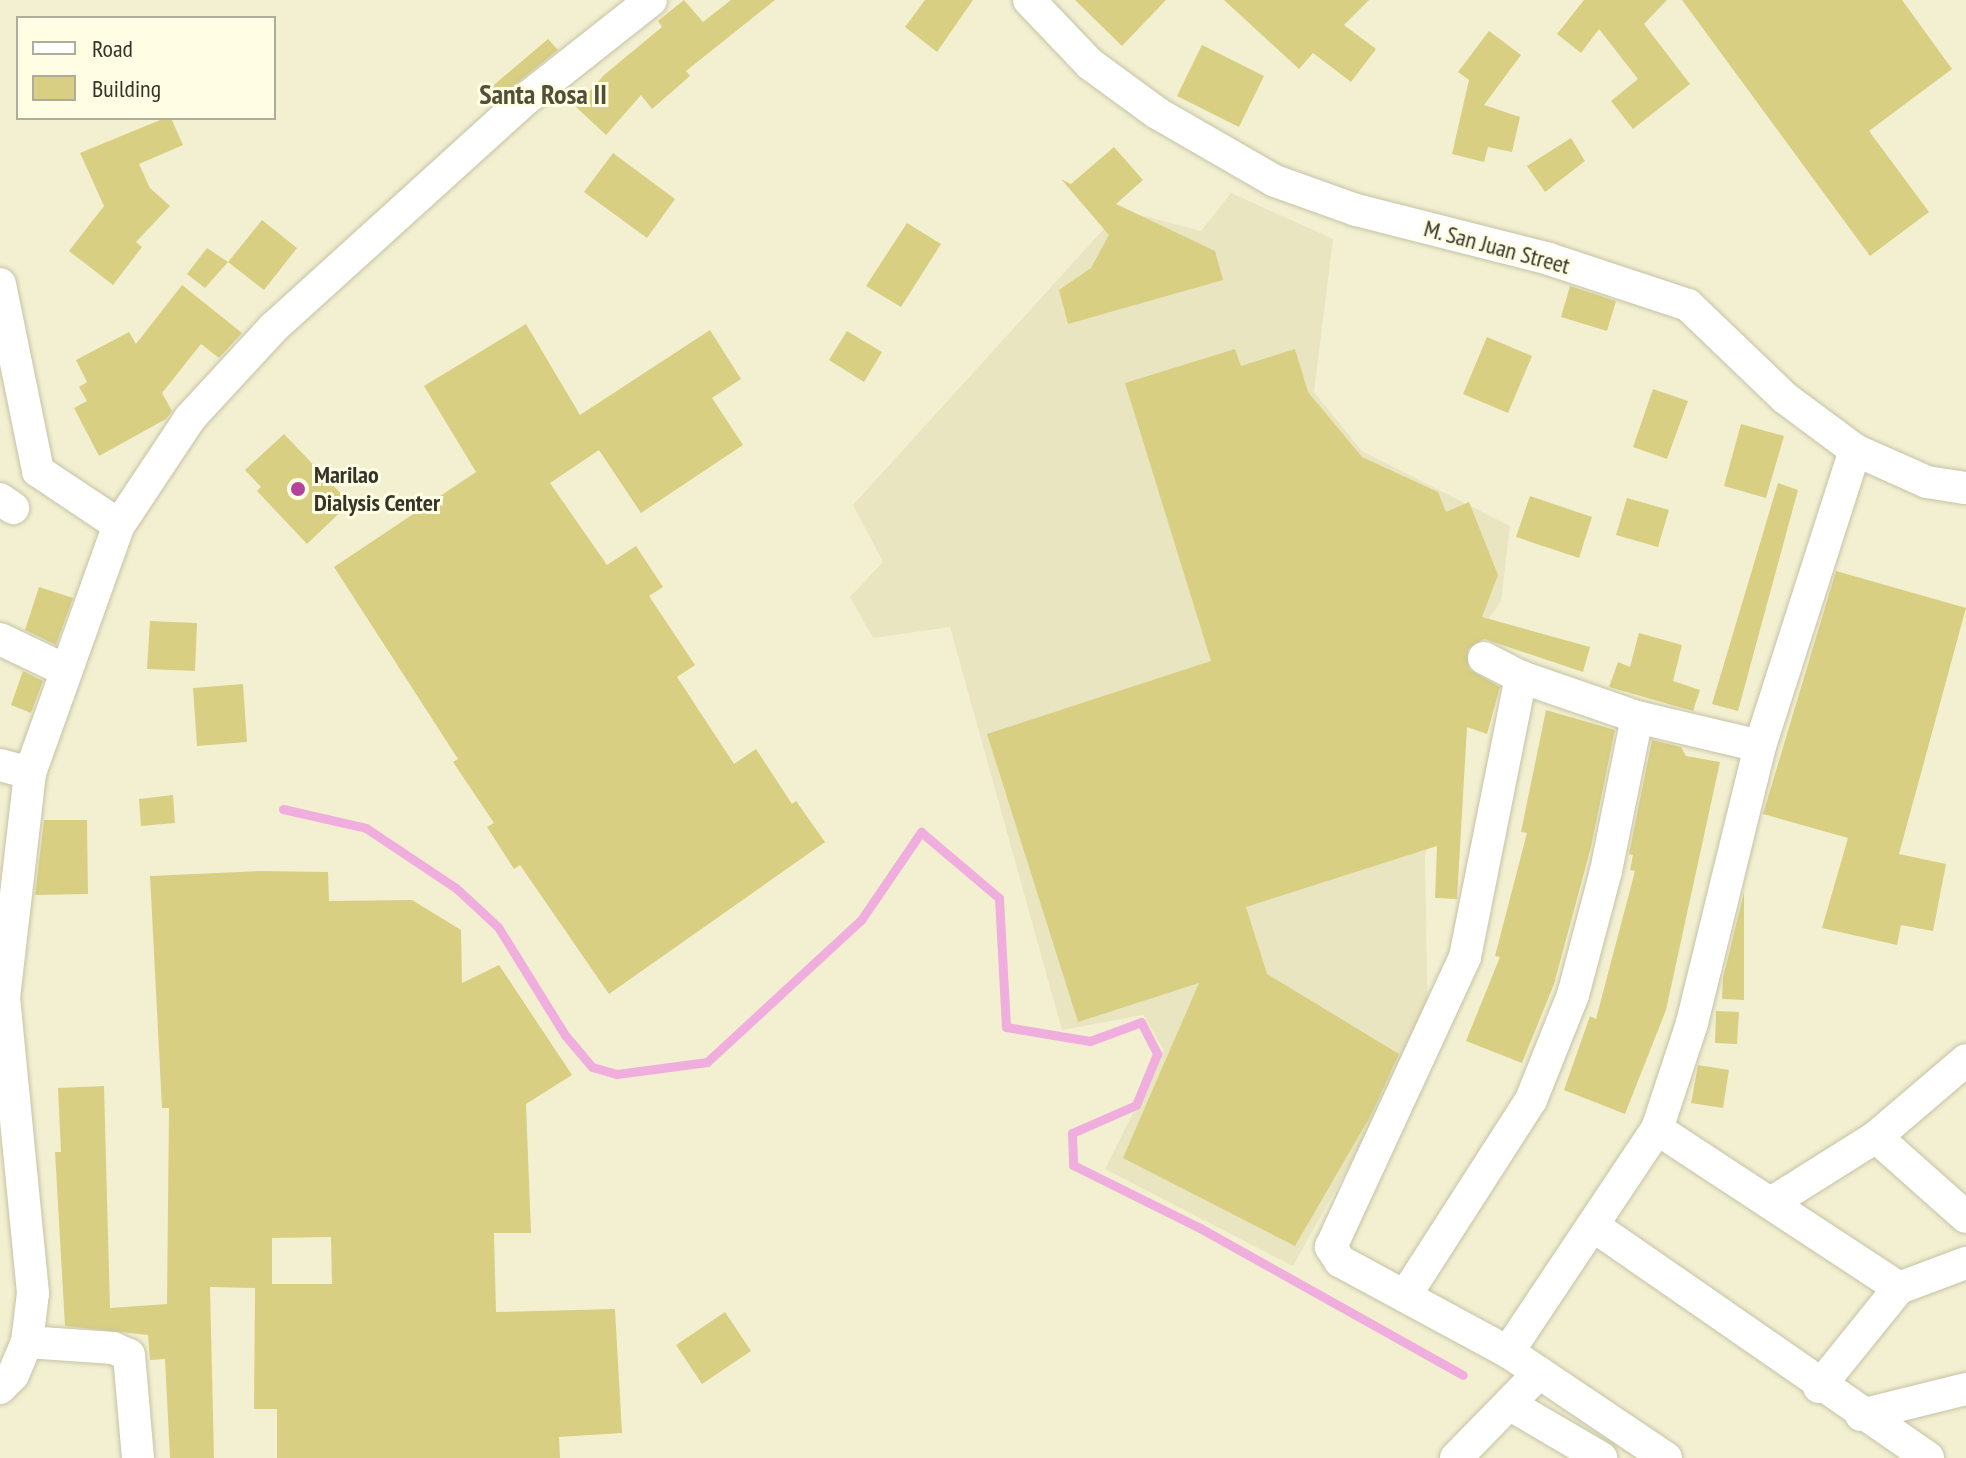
<!DOCTYPE html>
<style>
body{margin:0}
#map{position:relative;width:1966px;height:1458px;overflow:hidden;background:#f3f0d2;font-family:"PT Sans Narrow",sans-serif}
div>[style]{position:absolute}
.built>*{inset:0;background:#e9e5c1}
.stream>*{height:9px;margin:-4.5px;padding:0 4.5px;transform-origin:4.5px;border-radius:4.5px;background:#f0aede}
.building>*{inset:0;background:#d8cf82}
.roads{filter:drop-shadow(0 0 2px #c5c2a5) drop-shadow(0 0 2px #c5c2a5)}
.minor>*{height:32px;margin:-16px;padding:0 16px;transform-origin:16px;border-radius:16px;background:#fff}
.dots>*{width:22px;height:22px;translate:-50% -50%;box-sizing:border-box;border:4px solid #fffde4;border-radius:50%}
span{translate:-50% -50%;white-space:nowrap;text-align:center;line-height:1.15;-webkit-text-stroke:6px #fffde4;paint-order:stroke}
.street-label{font-size:24px;color:#353428}
.poi-label{font-size:24px;color:#353428;font-weight:700}
.left{translate:0 -50%;text-align:left}
.quarter-label{font-size:28px;color:#514f35;font-weight:700}
.legend{position:absolute;left:16px;top:16px;width:260px;height:104px;box-sizing:border-box;background:#fffde4;border:2px solid #aead99;margin:0;padding:10px 14px;list-style:none;font-size:24px;color:#353428}
.legend li{display:flex;align-items:center;gap:16px;height:40px}
.legend b{width:40px;border:2px solid #aead99}
</style>
<div id="map">
<div class="built">
<div style="clip-path:polygon(1231px 193px,1333px 239px,1314px 392px,1362px 451px,1510px 526px,1501px 601px,1475px 639px,1476px 670px,1442px 733px,1425px 858px,1428px 1024px,1293px 1266px,1105px 1169px,1164px 1050px,1143px 1015px,1062px 1030px,950px 627px,873px 638px,850px 597px,883px 562px,853px 505px,1121px 210px,1201px 231px)"></div>
</div>
<div class="stream">
<div style="left:283px;top:809px;width:85px;rotate:12.9deg"></div>
<div style="left:366px;top:828px;width:108px;rotate:33.7deg"></div>
<div style="left:456px;top:888px;width:57px;rotate:42.9deg"></div>
<div style="left:498px;top:927px;width:127px;rotate:58.2deg"></div>
<div style="left:565px;top:1035px;width:42px;rotate:49.8deg"></div>
<div style="left:592px;top:1067px;width:26px;rotate:16deg"></div>
<div style="left:617px;top:1074px;width:91px;rotate:-7.6deg"></div>
<div style="left:707px;top:1062px;width:209px;rotate:-42.7deg"></div>
<div style="left:861px;top:920px;width:107px;rotate:-55.7deg"></div>
<div style="left:921px;top:832px;width:102px;rotate:40.2deg"></div>
<div style="left:999px;top:898px;width:129px;rotate:86.9deg"></div>
<div style="left:1006px;top:1027px;width:85px;rotate:9.5deg"></div>
<div style="left:1090px;top:1041px;width:54px;rotate:-20.4deg"></div>
<div style="left:1141px;top:1022px;width:36px;rotate:63deg"></div>
<div style="left:1157px;top:1054px;width:55px;rotate:112.4deg"></div>
<div style="left:1136px;top:1105px;width:70px;rotate:156.4deg"></div>
<div style="left:1072px;top:1133px;width:32px;rotate:88deg"></div>
<div style="left:1073px;top:1165px;width:142px;rotate:26.4deg"></div>
<div style="left:1200px;top:1228px;width:301px;rotate:29.2deg"></div>
</div>
<div class="building">
<div style="clip-path:polygon(684px 0,703px 22px,731px 0,775px 0,686px 71px,690px 76px,652px 109px,641px 95px,606px 135px,576px 107px,604px 75px,662px 27px,658px 21px)"></div>
<div style="clip-path:polygon(925px 0,973px 0,937px 52px,905px 27px)"></div>
<div style="clip-path:polygon(1075px 0,1166px 0,1122px 46px)"></div>
<div style="clip-path:polygon(1224px 0,1369px 0,1344px 25px,1376px 49px,1351px 82px,1313px 53px,1299px 69px)"></div>
<div style="clip-path:polygon(1584px 0,1667px 0,1644px 24px,1690px 84px,1633px 129px,1611px 101px,1638px 79px,1599px 29px,1581px 53px,1557px 34px)"></div>
<div style="clip-path:polygon(1682px 0,1902px 0,1952px 69px,1869px 131px,1929px 212px,1870px 256px)"></div>
<div style="clip-path:polygon(1489px 31px,1521px 55px,1484px 105px,1520px 117px,1512px 152px,1488px 147px,1484px 162px,1452px 154px,1469px 80px,1458px 72px)"></div>
<div style="clip-path:polygon(548px 39px,558px 50px,497px 99px,489px 89px)"></div>
<div style="clip-path:polygon(1202px 45px,1264px 76px,1239px 127px,1177px 96px)"></div>
<div style="clip-path:polygon(165px 118px,171px 118px,183px 145px,139px 164px,150px 188px,170px 206px,136px 242px,142px 247px,113px 285px,69px 251px,104px 206px,80px 153px)"></div>
<div style="clip-path:polygon(1571px 138px,1585px 161px,1545px 192px,1527px 166px)"></div>
<div style="clip-path:polygon(1114px 147px,1143px 180px,1116px 204px,1215px 251px,1223px 280px,1068px 324px,1059px 290px,1091px 268px,1109px 235px,1061px 179px,1071px 184px)"></div>
<div style="clip-path:polygon(613px 153px,675px 199px,647px 238px,584px 192px)"></div>
<div style="clip-path:polygon(262px 220px,297px 248px,264px 290px,228px 262px)"></div>
<div style="clip-path:polygon(907px 223px,941px 244px,901px 307px,866px 286px)"></div>
<div style="clip-path:polygon(207px 248px,228px 262px,205px 288px,187px 274px)"></div>
<div style="clip-path:polygon(182px 285px,242px 333px,219px 358px,201px 344px,162px 393px,172px 411px,166px 419px,99px 456px,74px 408px,87px 401px,79px 387px,87px 382px,76px 360px,129px 332px,136px 344px)"></div>
<div style="clip-path:polygon(1570px 286px,1616px 301px,1607px 331px,1561px 317px)"></div>
<div style="clip-path:polygon(526px 324px,580px 415px,710px 330px,741px 379px,712px 398px,743px 445px,641px 513px,599px 450px,550px 483px,607px 565px,636px 546px,663px 587px,649px 596px,695px 665px,677px 677px,734px 764px,756px 749px,792px 804px,796px 801px,825px 842px,609px 994px,520px 865px,514px 869px,487px 827px,494px 823px,453px 762px,458px 759px,334px 567px,476px 472px,424px 386px)"></div>
<div style="clip-path:polygon(847px 331px,882px 352px,864px 382px,829px 360px)"></div>
<div style="clip-path:polygon(1487px 337px,1532px 356px,1508px 413px,1463px 394px)"></div>
<div style="clip-path:polygon(1235px 349px,1241px 366px,1295px 349px,1308px 392px,1362px 457px,1438px 492px,1446px 512px,1469px 502px,1498px 575px,1482px 617px,1590px 647px,1583px 672px,1484px 639px,1468px 649px,1469px 669px,1500px 687px,1487px 734px,1467px 727px,1457px 899px,1435px 898px,1437px 846px,1246px 907px,1267px 974px,1399px 1054px,1371px 1115px,1295px 1246px,1123px 1158px,1199px 983px,1078px 1022px,987px 734px,1211px 661px,1125px 383px)"></div>
<div style="clip-path:polygon(1653px 389px,1688px 401px,1667px 459px,1633px 447px)"></div>
<div style="clip-path:polygon(1741px 424px,1784px 436px,1766px 498px,1724px 486px)"></div>
<div style="clip-path:polygon(284px 434px,350px 503px,307px 544px,257px 491px,261px 487px,245px 470px)"></div>
<div style="clip-path:polygon(1778px 483px,1798px 490px,1738px 711px,1712px 704px)"></div>
<div style="clip-path:polygon(1530px 496px,1592px 517px,1579px 558px,1516px 537px)"></div>
<div style="clip-path:polygon(1627px 498px,1669px 510px,1658px 547px,1616px 535px)"></div>
<div style="clip-path:polygon(1836px 571px,1966px 608px,1899px 854px,1946px 864px,1933px 931px,1901px 925px,1897px 945px,1822px 928px,1848px 838px,1763px 814px)"></div>
<div style="clip-path:polygon(39px 587px,73px 598px,56px 645px,25px 630px)"></div>
<div style="clip-path:polygon(150px 621px,197px 623px,195px 671px,147px 669px)"></div>
<div style="clip-path:polygon(1639px 633px,1682px 645px,1673px 681px,1700px 690px,1693px 711px,1609px 687px,1618px 662px,1630px 667px)"></div>
<div style="clip-path:polygon(23px 671px,43px 681px,31px 713px,11px 705px)"></div>
<div style="clip-path:polygon(243px 684px,247px 742px,197px 746px,193px 688px)"></div>
<div style="clip-path:polygon(1546px 710px,1615px 730px,1591px 847px,1554px 984px,1522px 1063px,1466px 1041px,1500px 957px,1495px 956px,1527px 833px,1521px 832px)"></div>
<div style="clip-path:polygon(1652px 740px,1681px 747px,1686px 756px,1720px 762px,1666px 1010px,1625px 1114px,1564px 1090px,1590px 1016px,1596px 1019px,1635px 871px,1630px 870px,1633px 855px,1629px 854px)"></div>
<div style="clip-path:polygon(173px 795px,175px 823px,141px 826px,139px 799px)"></div>
<div style="clip-path:polygon(44px 820px,87px 820px,88px 894px,35px 895px)"></div>
<div style="clip-path:polygon(evenodd,260px 871px,328px 872px,329px 901px,412px 900px,461px 930px,462px 983px,499px 965px,572px 1075px,526px 1104px,531px 1233px,494px 1233px,496px 1312px,615px 1309px,622px 1433px,559px 1437px,560px 1458px,277px 1458px,277px 1409px,254px 1409px,255px 1288px,210px 1287px,214px 1458px,170px 1458px,165px 1359px,150px 1360px,148px 1335px,65px 1326px,55px 1152px,61px 1152px,58px 1088px,104px 1086px,110px 1308px,167px 1304px,169px 1108px,162px 1108px,150px 876px,260px 871px,331px 1237px,332px 1284px,272px 1284px,272px 1238px,331px 1237px)"></div>
<div style="clip-path:polygon(1744px 892px,1744px 1000px,1722px 999px,1723px 978px)"></div>
<div style="clip-path:polygon(1716px 1011px,1739px 1012px,1737px 1044px,1715px 1043px)"></div>
<div style="clip-path:polygon(1698px 1065px,1729px 1070px,1723px 1108px,1691px 1103px)"></div>
<div style="clip-path:polygon(725px 1312px,751px 1351px,702px 1384px,676px 1345px)"></div>
</div>
<div class="roads">
<div class="minor">
<div style="left:1029px;top:0;width:88px;rotate:46.4deg"></div>
<div style="left:1090px;top:64px;width:83px;rotate:36.2deg"></div>
<div style="left:1157px;top:113px;width:136px;rotate:30deg"></div>
<div style="left:1275px;top:181px;width:86px;rotate:19.7deg"></div>
<div style="left:1356px;top:210px;width:199px;rotate:14.2deg"></div>
<div style="left:1549px;top:259px;width:146px;rotate:18.3deg"></div>
<div style="left:1688px;top:305px;width:134px;rotate:43.8deg"></div>
<div style="left:1785px;top:398px;width:87px;rotate:36.6deg"></div>
<div style="left:1855px;top:450px;width:79px;rotate:24deg"></div>
<div style="left:1927px;top:482px;width:39px;rotate:9deg"></div>
<div style="left:0;top:284px;width:191px;rotate:78.5deg"></div>
<div style="left:38px;top:471px;width:97px;rotate:33.7deg"></div>
<div style="left:0;top:499px;width:16px;rotate:35deg"></div>
<div style="left:0;top:639px;width:72px;rotate:25.5deg"></div>
<div style="left:1484px;top:658px;width:42px;rotate:27.2deg"></div>
<div style="left:1521px;top:677px;width:123px;rotate:19deg"></div>
<div style="left:1637px;top:717px;width:126px;rotate:13.3deg"></div>
<div style="left:0;top:765px;width:31px;rotate:15deg"></div>
<div style="left:1657px;top:1129px;width:290px;rotate:33.3deg"></div>
<div style="left:1876px;top:1137px;width:120px;rotate:41.6deg"></div>
<div style="left:1771px;top:1203px;width:124px;rotate:-32.2deg"></div>
<div style="left:1876px;top:1137px;width:118px;rotate:-40.5deg"></div>
<div style="left:1595px;top:1227px;width:405px;rotate:34.7deg"></div>
<div style="left:1407px;top:1293px;width:229px;rotate:-57.3deg"></div>
<div style="left:1531px;top:1100px;width:113px;rotate:-68.2deg"></div>
<div style="left:1573px;top:995px;width:128px;rotate:-75.1deg"></div>
<div style="left:1606px;top:871px;width:157px;rotate:-78.6deg"></div>
<div style="left:27px;top:1342px;width:86px;rotate:4deg"></div>
<div style="left:113px;top:1348px;width:17px;rotate:24deg"></div>
<div style="left:129px;top:1355px;width:103px;rotate:85deg"></div>
<div style="left:1508px;top:1352px;width:191px;rotate:-151.6deg"></div>
<div style="left:1340px;top:1261px;width:17px;rotate:-123deg"></div>
<div style="left:1331px;top:1247px;width:319px;rotate:-65.2deg"></div>
<div style="left:1465px;top:957px;width:286px;rotate:-78.7deg"></div>
<div style="left:1819px;top:1387px;width:127px;rotate:-51.1deg"></div>
<div style="left:1899px;top:1288px;width:72px;rotate:-20.5deg"></div>
<div style="left:0;top:1388px;width:18px;rotate:-45deg"></div>
<div style="left:13px;top:1375px;width:36px;rotate:-67deg"></div>
<div style="left:27px;top:1342px;width:49px;rotate:-83deg"></div>
<div style="left:33px;top:1293px;width:296px;rotate:-95.6deg"></div>
<div style="left:4px;top:998px;width:226px;rotate:-83.4deg"></div>
<div style="left:30px;top:773px;width:263px;rotate:-70.3deg"></div>
<div style="left:119px;top:525px;width:128px;rotate:-56.4deg"></div>
<div style="left:190px;top:418px;width:122px;rotate:-47.3deg"></div>
<div style="left:273px;top:328px;width:343px;rotate:-42.2deg"></div>
<div style="left:527px;top:98px;width:158px;rotate:-38.3deg"></div>
<div style="left:1509px;top:1404px;width:107px;rotate:30.4deg"></div>
<div style="left:1861px;top:1415px;width:108px;rotate:-13.9deg"></div>
<div style="left:1456px;top:1458px;width:119px;rotate:-45.7deg"></div>
<div style="left:1666px;top:1458px;width:190px;rotate:-146.1deg"></div>
<div style="left:1508px;top:1352px;width:268px;rotate:-56.3deg"></div>
<div style="left:1657px;top:1129px;width:112px;rotate:-71.7deg"></div>
<div style="left:1692px;top:1023px;width:285px;rotate:-76.2deg"></div>
<div style="left:1760px;top:746px;width:311px;rotate:-72.2deg"></div>
</div>
</div>
<div class="dots">
<div style="left:298px;top:489px;background:#b5439e"></div>
</div>
<div class="street-label">
<span style="left:1497px;top:247px;rotate:15deg">M. San Juan Street</span>
</div>
<div class="poi-label">
<span class="left" style="left:314px;top:489px">Marilao<br>Dialysis Center</span>
</div>
<div class="quarter-label">
<span style="left:543px;top:94px">Santa Rosa II</span>
</div>
<ul class="legend">
<li><b style="height:10px;background:#fff"></b>Road</li>
<li><b style="height:22px;background:#d8cf82"></b>Building</li>
</ul>
</div>
